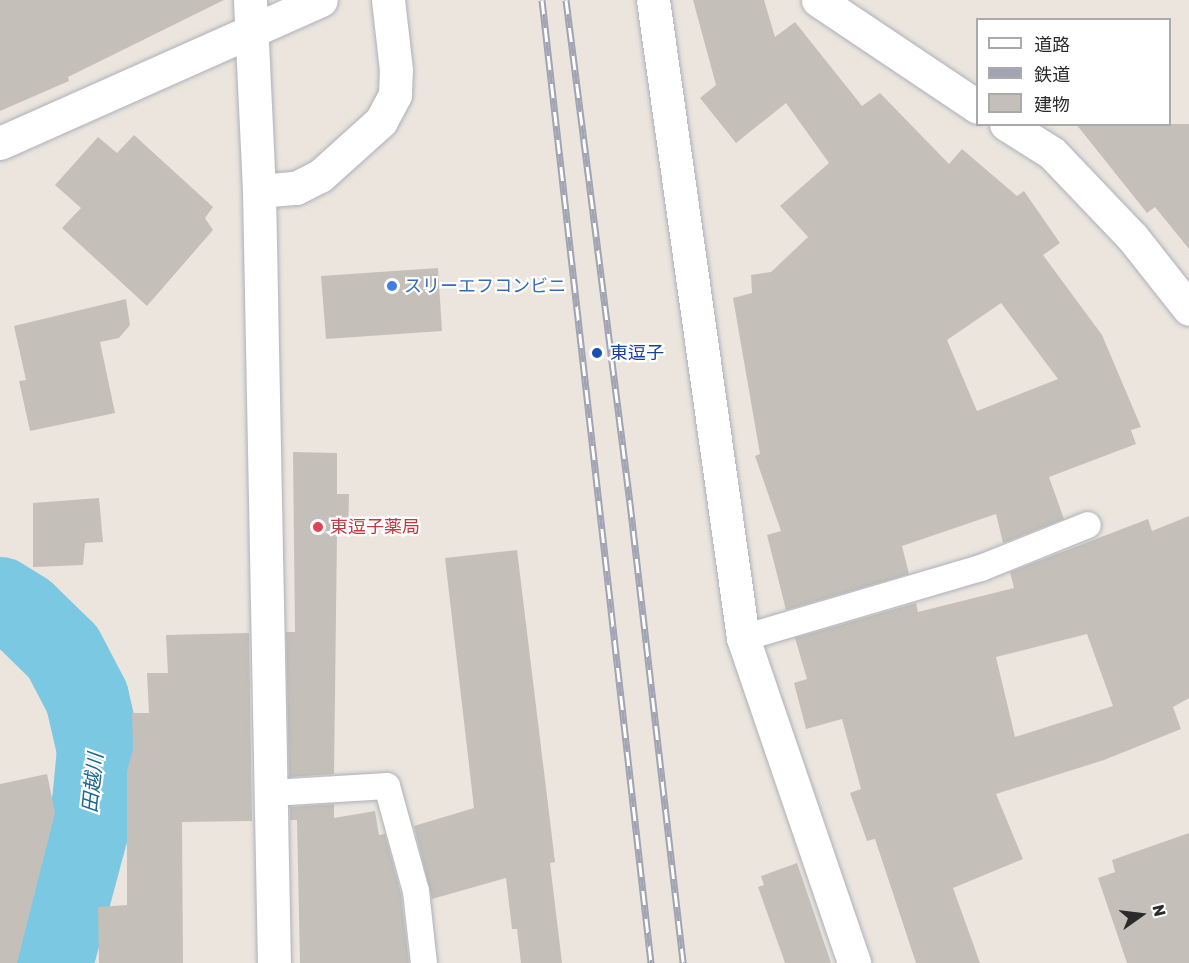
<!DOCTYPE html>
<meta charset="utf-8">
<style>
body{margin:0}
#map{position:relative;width:1189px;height:963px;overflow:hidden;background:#ebe5de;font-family:Rubik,"Noto Sans JP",sans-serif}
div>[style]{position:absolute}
.river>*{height:84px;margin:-42px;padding:0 42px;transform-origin:42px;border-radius:42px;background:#7bc8e3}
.building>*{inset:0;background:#c4c0b9}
.roads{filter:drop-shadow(0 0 2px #aeb0ba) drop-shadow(0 0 2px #aeb0ba)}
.lane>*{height:26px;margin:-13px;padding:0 13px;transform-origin:13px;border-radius:13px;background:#fff}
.street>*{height:33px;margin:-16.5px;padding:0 16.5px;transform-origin:16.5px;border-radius:16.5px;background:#fff}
.secondary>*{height:33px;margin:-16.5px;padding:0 16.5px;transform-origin:16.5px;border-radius:16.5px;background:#fff}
.rail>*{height:7px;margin-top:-3.5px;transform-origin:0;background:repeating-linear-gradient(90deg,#fff 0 14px,#a1a4b3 0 28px);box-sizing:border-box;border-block:2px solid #a1a4b3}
.dots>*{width:16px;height:16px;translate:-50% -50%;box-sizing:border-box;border:3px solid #fff;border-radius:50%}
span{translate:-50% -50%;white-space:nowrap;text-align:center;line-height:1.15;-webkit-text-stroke:4.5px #fff;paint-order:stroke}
.shop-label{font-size:18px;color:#366cbe}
.left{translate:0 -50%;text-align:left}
.transit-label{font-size:18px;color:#164399}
.health-label{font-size:18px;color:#be3a42}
.water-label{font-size:20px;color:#1b678e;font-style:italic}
.legend{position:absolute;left:976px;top:18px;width:195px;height:108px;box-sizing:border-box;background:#fff;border:2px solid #aaa;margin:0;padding:8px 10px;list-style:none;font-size:18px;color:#2b2b2b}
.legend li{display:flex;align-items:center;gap:12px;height:30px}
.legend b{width:30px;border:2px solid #aaa}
.north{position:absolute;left:1111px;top:885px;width:60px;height:60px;-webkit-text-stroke:4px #fff;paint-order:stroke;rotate:76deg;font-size:16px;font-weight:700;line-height:24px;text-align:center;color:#2b2b2b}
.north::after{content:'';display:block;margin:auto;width:21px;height:27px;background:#2b2b2b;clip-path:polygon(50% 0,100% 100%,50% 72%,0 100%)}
</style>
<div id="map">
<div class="river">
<div style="left:0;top:599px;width:28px;rotate:32deg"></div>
<div style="left:24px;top:614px;width:54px;rotate:44.3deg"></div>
<div style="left:63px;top:652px;width:52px;rotate:62.4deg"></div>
<div style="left:87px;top:698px;width:53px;rotate:77deg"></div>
<div style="left:99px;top:750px;width:53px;rotate:95.4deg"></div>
<div style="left:94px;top:803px;width:166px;rotate:105deg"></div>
</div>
<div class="building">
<div style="clip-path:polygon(0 0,224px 0,68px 77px,69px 81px,0 111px)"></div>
<div style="clip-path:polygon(evenodd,693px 0,764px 0,775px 37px,795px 22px,862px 106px,880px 93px,949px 164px,962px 149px,1017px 196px,1024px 191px,1060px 243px,1043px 255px,1102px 335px,1141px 427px,1131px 430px,1136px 444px,1049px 477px,1064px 519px,1003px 543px,996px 514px,902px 546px,909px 574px,786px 610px,767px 535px,781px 531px,755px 456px,760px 454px,733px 298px,752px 293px,751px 275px,771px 272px,808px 237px,780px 206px,829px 163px,786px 103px,736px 143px,700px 98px,716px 85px,693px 0,1001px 303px,1058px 379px,977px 411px,947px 340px,1001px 303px)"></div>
<div style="clip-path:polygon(1076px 124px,1189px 124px,1189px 249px,1155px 207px,1147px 213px)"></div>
<div style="clip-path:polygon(134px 135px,213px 207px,205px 218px,213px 230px,147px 306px,62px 228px,81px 208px,55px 185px,98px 137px,117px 153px)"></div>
<div style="clip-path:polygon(438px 268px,442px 331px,326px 339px,321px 276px)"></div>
<div style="clip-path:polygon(126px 299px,130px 325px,119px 338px,100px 342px,115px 413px,30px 431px,19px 381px,26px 380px,14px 326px)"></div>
<div style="clip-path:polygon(293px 452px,337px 453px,337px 494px,349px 494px,348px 534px,337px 534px,334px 774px,289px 777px,286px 632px,295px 632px)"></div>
<div style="clip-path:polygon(99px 498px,103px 542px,85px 543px,83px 565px,33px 567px,33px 503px)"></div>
<div style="clip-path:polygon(evenodd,1189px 516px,1189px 698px,1173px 707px,1181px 729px,1104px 760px,996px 794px,1023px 859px,953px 888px,980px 963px,916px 963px,875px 839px,867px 841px,850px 793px,861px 789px,842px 719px,806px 729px,794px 683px,807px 679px,795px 638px,916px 603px,918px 612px,1014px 588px,1010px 572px,1148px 519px,1152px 531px,1189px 516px,1087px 634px,1113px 706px,1015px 737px,996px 657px,1087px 634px)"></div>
<div style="clip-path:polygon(517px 550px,555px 862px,550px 863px,562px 963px,521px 963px,517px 929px,512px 929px,506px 878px,432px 899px,414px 826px,474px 808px,445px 558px)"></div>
<div style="clip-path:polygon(249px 633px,252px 821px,182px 822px,183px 963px,99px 963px,98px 907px,127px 905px,127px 771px,133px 750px,132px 713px,149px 713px,147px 673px,168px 673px,166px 635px)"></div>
<div style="clip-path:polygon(47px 774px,55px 813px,17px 963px,0 963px,0 784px)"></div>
<div style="clip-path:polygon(334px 804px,334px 818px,375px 811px,379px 835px,385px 834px,401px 894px,409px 963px,300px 963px,297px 820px,290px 820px,290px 807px)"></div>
<div style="clip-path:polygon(1189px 833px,1189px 963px,1127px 963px,1098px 878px,1115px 872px,1112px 860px)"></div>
<div style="clip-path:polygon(797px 863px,811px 904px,831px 963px,785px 963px,758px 887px,764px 885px,761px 876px)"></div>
</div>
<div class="roads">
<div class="lane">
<div style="left:743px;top:638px;width:248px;rotate:-16.4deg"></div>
<div style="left:981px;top:568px;width:115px;rotate:-21.9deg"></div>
<div style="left:272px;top:793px;width:115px;rotate:-3.5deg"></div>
<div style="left:387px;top:786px;width:109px;rotate:74.6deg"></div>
<div style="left:416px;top:891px;width:72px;rotate:83.7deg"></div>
</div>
<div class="street">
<div style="left:250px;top:0;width:191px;rotate:87.3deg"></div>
<div style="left:259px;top:191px;width:772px;rotate:88.89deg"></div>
<div style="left:653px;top:0;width:644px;rotate:81.97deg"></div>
<div style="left:743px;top:638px;width:343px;rotate:71.1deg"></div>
<div style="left:818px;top:0;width:192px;rotate:33.8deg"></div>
<div style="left:1006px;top:124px;width:54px;rotate:32.2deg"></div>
<div style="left:1052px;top:153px;width:117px;rotate:46.4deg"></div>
<div style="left:1133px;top:238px;width:90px;rotate:51.7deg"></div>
<div style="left:259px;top:191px;width:37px;rotate:-5deg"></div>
<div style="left:296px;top:188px;width:27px;rotate:-27deg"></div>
<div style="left:320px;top:176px;width:82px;rotate:-42deg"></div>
<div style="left:381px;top:121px;width:30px;rotate:-62deg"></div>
<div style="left:395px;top:95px;width:25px;rotate:-88deg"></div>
<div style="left:396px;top:70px;width:70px;rotate:-96.5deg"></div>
</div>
<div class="secondary">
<div style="left:0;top:143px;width:351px;rotate:-24deg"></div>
</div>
</div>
<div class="rail">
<div style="left:542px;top:0;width:969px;rotate:83.54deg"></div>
<div style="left:566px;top:0;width:507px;rotate:82.75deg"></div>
<div style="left:630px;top:503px;width:463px;rotate:83.4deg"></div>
</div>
<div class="dots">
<div style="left:392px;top:286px;background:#3f7fe0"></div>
<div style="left:597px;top:353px;background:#1a4fb4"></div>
<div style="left:318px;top:527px;background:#e0444e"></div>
</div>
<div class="shop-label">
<span class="left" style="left:404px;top:286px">スリーエフコンビニ</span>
</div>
<div class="transit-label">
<span class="left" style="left:610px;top:353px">東逗子</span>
</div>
<div class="health-label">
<span class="left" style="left:330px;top:527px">東逗子薬局</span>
</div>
<div class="water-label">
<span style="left:93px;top:783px;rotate:-84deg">田越川</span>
</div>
<ul class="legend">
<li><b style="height:8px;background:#fff"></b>道路</li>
<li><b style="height:8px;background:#a1a4b3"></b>鉄道</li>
<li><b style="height:16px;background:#c4c0b9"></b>建物</li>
</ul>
<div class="north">N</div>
</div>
